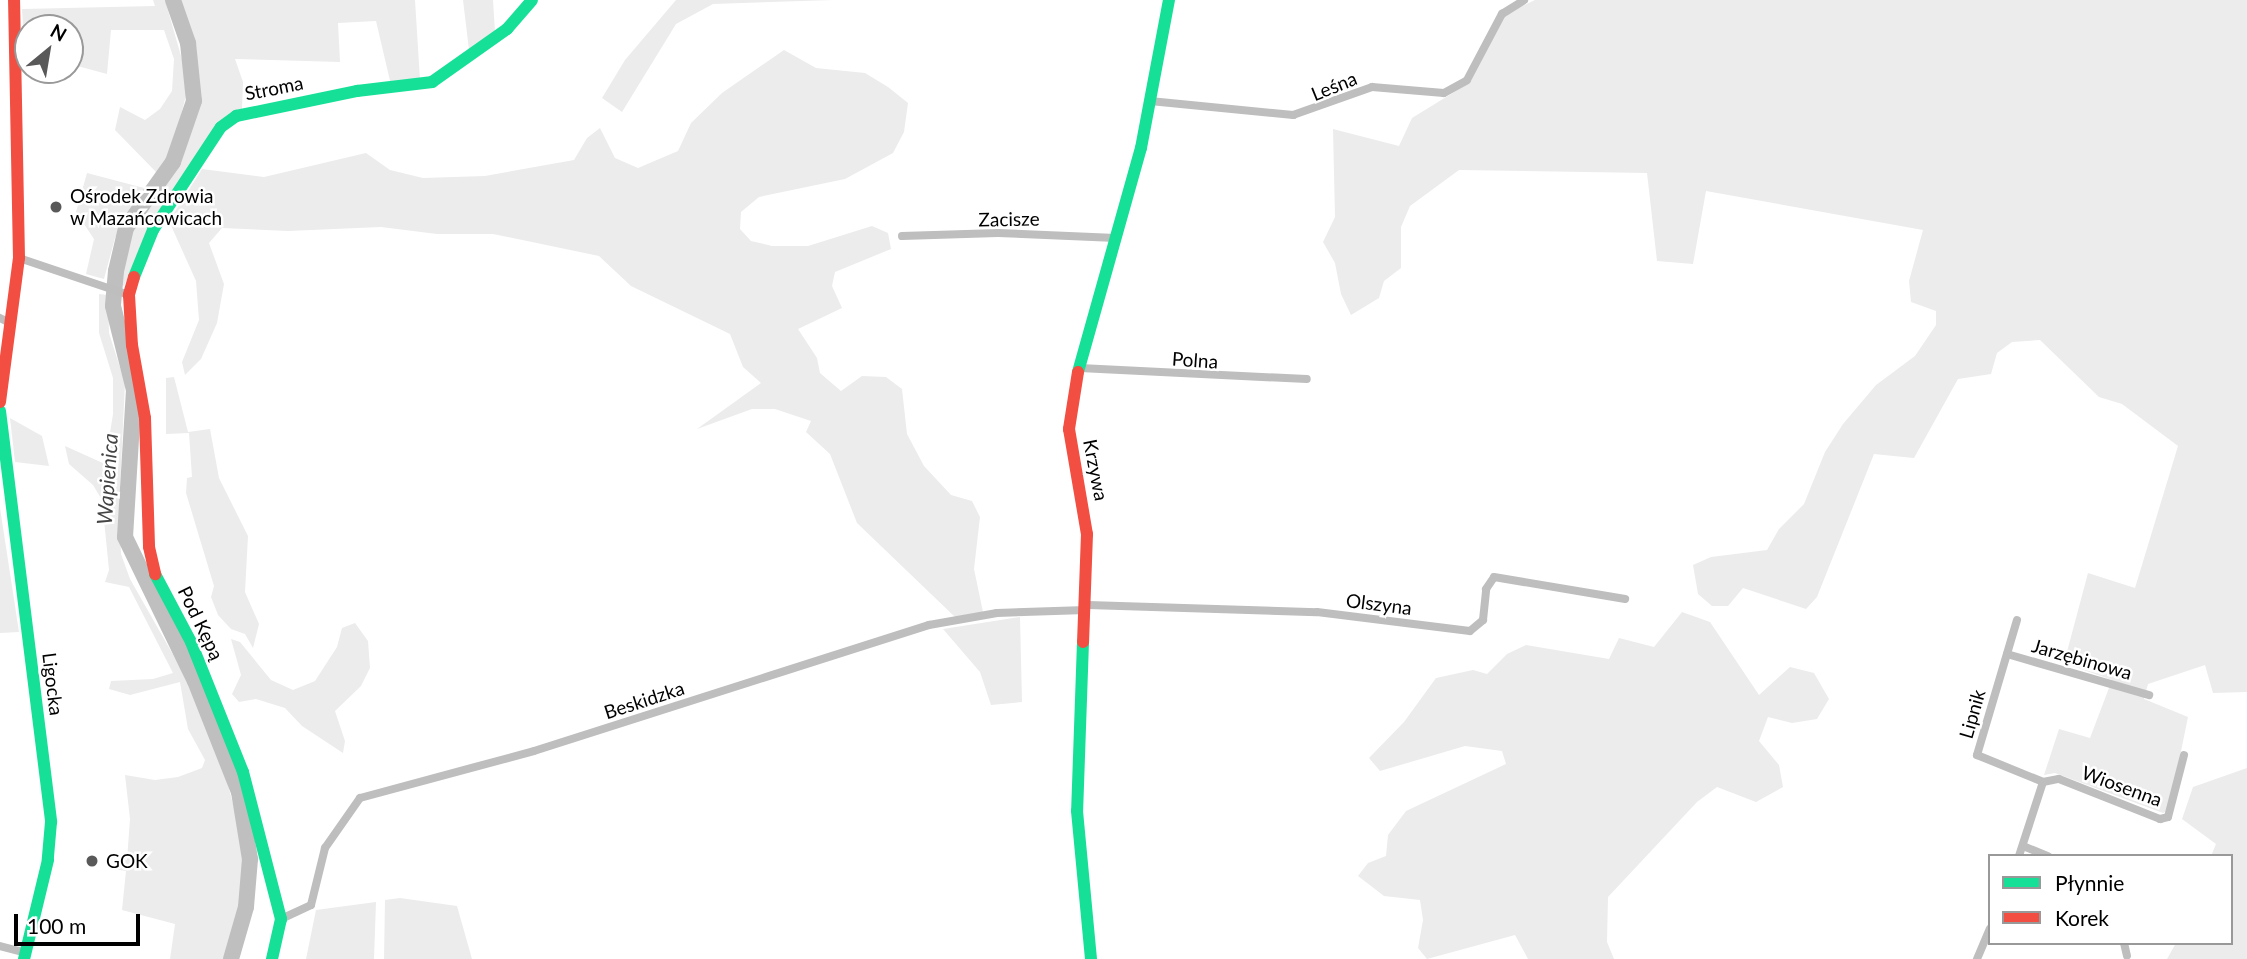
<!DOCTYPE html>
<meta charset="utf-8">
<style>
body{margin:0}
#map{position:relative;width:2247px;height:959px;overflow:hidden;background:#fff;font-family:Lato,sans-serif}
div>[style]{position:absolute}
.green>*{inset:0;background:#ececec}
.river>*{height:16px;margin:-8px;padding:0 8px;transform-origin:8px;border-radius:8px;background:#bfbfbf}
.street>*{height:8px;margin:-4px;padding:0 4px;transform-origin:4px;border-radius:4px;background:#bebebe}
.fast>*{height:12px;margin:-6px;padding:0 6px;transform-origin:6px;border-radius:6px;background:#16e098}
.jam>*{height:12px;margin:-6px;padding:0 6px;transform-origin:6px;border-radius:6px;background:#f24e42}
.dots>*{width:19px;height:19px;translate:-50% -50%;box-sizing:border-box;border:4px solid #fff;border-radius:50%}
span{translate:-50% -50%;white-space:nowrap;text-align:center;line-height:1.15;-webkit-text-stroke:5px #fff;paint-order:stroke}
.street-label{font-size:19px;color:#000}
.poi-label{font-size:19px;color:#000}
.left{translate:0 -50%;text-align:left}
.water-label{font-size:21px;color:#444;font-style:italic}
.legend{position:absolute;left:1988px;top:854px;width:245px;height:91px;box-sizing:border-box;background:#fff;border:2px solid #999;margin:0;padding:9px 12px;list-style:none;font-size:21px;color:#000}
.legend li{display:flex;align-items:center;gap:14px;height:35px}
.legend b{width:35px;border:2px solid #999}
.north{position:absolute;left:14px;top:14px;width:70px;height:70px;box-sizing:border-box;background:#fff;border:2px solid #999;border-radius:50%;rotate:30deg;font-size:19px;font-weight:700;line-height:28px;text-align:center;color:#000}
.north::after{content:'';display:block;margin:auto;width:24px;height:32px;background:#595959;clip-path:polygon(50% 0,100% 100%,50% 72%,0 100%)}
.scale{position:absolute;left:14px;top:914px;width:126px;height:32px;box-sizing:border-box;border:4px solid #000;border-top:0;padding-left:9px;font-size:21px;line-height:24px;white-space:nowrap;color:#000;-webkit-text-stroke:5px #fff;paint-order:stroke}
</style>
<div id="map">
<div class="green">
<div style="clip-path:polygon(153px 0,165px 0,185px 70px,186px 95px,172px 152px,163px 169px,156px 172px,115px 130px,120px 107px,145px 120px,160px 109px,172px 91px,174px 59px,164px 30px,111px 30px,107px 74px,70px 64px,70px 28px,28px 28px,28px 47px,24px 46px,22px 9px,155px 6px)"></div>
<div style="clip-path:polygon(178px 0,415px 0,420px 80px,391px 85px,376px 21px,338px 23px,340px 62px,235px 59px,243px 82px,242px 109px,152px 221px,124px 286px,118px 283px,129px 228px,177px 162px,199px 99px,192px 43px)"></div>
<div style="clip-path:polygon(463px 0,493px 0,495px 32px,469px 50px)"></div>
<div style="clip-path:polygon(676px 0,833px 0,713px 4px,676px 24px,622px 112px,602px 98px,625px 60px)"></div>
<div style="clip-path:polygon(1535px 0,2247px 0,2247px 692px,2213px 693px,2205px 665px,2148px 684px,2144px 699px,2188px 717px,2169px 810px,2163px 813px,2055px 773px,2044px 775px,2059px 729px,2090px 738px,2112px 680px,2064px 663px,2088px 573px,2135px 588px,2178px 446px,2122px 404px,2099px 397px,2040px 340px,2012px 342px,1997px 353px,1991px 374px,1958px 379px,1914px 458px,1874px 454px,1817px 597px,1806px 609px,1743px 588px,1728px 606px,1712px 606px,1698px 594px,1693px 565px,1711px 557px,1767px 550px,1779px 529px,1804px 504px,1825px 452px,1843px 424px,1876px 385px,1915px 356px,1936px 325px,1936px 311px,1911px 302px,1909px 281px,1923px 230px,1706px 191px,1693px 264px,1657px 261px,1647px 173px,1459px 170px,1410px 206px,1401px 227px,1401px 268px,1384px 281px,1379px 298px,1351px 315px,1341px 294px,1335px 263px,1323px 242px,1335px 217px,1333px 129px,1399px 146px,1412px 118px,1469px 83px,1506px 14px)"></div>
<div style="clip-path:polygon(784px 50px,816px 68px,865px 73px,888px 87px,908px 103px,904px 132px,893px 153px,845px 179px,759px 197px,741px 212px,740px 229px,751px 241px,772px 246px,808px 246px,872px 226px,888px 233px,891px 249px,835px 272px,832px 286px,842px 308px,798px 329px,817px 358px,820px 373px,841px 391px,862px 376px,886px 377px,902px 389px,907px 434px,924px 466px,951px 495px,972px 501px,980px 517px,974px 569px,983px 612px,955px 617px,857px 523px,830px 454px,806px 432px,811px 421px,775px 409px,752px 409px,697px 429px,761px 383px,743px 367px,730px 334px,631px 286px,599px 256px,493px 234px,437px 234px,381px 227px,288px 231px,222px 228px,209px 243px,224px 284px,217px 323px,201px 359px,185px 375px,182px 362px,199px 320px,196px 281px,169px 221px,202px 169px,264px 177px,366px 153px,390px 170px,423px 178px,485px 176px,574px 160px,587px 138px,600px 128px,615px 158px,638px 168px,678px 151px,691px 123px,722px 93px)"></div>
<div style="clip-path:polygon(87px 173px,144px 188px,115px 238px,104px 279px,86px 274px,94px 239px,76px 212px)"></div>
<div style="clip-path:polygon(99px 294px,108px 295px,109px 333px,125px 383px,119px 508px,121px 554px,130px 579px,180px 667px,221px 759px,244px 845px,243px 891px,226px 959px,170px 959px,175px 924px,122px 910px,126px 871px,114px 869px,117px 858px,127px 860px,130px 819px,125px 775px,155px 780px,178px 777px,202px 768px,205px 760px,188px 729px,180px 682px,130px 695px,109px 689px,111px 681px,153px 679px,173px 673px,129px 587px,105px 582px,109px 570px,102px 500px,93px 485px,69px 464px,65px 446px,105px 464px,113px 414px,113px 378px,99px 333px)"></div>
<div style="clip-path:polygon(174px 377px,188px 432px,210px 429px,219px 478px,248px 536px,245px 592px,259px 624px,253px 648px,245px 634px,231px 629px,218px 615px,211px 597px,214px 586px,186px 493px,187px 478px,192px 477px,189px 433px,166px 434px,166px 378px)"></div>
<div style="clip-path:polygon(10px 418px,42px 436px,49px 466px,15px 462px)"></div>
<div style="clip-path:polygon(0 508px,19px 632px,0 633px)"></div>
<div style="clip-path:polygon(1682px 612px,1710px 622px,1759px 695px,1790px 667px,1814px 673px,1829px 699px,1817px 719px,1792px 723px,1768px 717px,1759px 741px,1779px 765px,1783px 787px,1756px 802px,1717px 787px,1697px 802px,1608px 897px,1607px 942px,1614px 959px,1528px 959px,1515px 935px,1427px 959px,1418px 948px,1423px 920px,1420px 900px,1384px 896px,1358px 876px,1368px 863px,1386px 856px,1388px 835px,1406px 811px,1506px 764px,1502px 751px,1465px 746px,1380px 771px,1369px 758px,1404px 722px,1436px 678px,1473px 670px,1487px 674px,1507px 654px,1526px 645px,1609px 659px,1619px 638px,1654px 647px)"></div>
<div style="clip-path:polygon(1020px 617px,1022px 702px,991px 705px,980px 672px,943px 629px)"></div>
<div style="clip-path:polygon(355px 623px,368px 641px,370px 668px,361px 686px,335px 711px,345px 741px,343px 753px,302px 726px,285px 708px,256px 699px,239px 702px,232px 694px,241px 675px,231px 639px,240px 642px,271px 680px,293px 690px,315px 681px,337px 647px,342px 628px)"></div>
<div style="clip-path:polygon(2247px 768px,2247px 959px,2167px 959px,2176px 943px,2231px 943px,2231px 856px,2211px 856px,2216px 844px,2182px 819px,2193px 787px)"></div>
<div style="clip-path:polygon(400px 898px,457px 906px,472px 959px,384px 959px,385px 900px)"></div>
<div style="clip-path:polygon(376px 902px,374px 959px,306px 959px,316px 910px)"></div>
</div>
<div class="river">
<div style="left:173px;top:0;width:46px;rotate:70.8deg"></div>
<div style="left:188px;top:43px;width:58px;rotate:84.1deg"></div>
<div style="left:194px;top:101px;width:65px;rotate:109deg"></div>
<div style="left:173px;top:162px;width:81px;rotate:125.5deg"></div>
<div style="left:126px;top:228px;width:44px;rotate:103.1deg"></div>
<div style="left:116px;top:271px;width:35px;rotate:95deg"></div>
<div style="left:113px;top:306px;width:87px;rotate:76deg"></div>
<div style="left:134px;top:390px;width:147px;rotate:93.5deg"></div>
<div style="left:125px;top:537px;width:160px;rotate:64.1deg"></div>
<div style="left:195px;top:681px;width:119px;rotate:68.4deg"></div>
<div style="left:239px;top:792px;width:68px;rotate:80.7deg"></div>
<div style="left:250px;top:859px;width:48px;rotate:94.8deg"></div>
<div style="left:246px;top:907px;width:54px;rotate:106.1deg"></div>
</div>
<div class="street">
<div style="left:1150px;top:101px;width:144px;rotate:5.6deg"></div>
<div style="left:1293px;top:115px;width:84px;rotate:-19.5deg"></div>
<div style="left:1372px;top:87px;width:72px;rotate:4.8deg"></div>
<div style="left:1444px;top:93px;width:26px;rotate:-29deg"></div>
<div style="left:1467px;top:80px;width:75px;rotate:-62.1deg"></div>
<div style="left:1502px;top:14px;width:26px;rotate:-32deg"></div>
<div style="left:902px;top:236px;width:96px;rotate:-1.8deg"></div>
<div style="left:998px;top:233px;width:118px;rotate:2.4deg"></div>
<div style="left:19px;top:258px;width:116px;rotate:18.6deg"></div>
<div style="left:0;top:318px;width:11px;rotate:27deg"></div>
<div style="left:1080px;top:368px;width:227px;rotate:2.8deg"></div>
<div style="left:1088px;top:605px;width:229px;rotate:1.8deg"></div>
<div style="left:1317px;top:612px;width:154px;rotate:7.1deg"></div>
<div style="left:1470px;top:631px;width:17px;rotate:-40deg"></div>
<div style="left:1483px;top:620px;width:31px;rotate:-84deg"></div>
<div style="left:1486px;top:589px;width:14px;rotate:-56deg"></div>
<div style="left:1494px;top:577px;width:133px;rotate:9.5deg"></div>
<div style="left:2017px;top:620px;width:141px;rotate:106.5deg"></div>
<div style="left:1977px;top:755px;width:71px;rotate:22.2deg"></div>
<div style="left:2043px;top:782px;width:78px;rotate:108deg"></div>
<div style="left:2007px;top:654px;width:148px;rotate:16.1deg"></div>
<div style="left:2043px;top:782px;width:16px;rotate:-11deg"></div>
<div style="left:2059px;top:779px;width:109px;rotate:21.6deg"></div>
<div style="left:2160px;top:819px;width:8px;rotate:-14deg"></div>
<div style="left:2168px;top:817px;width:64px;rotate:-75.5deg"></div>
<div style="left:2023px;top:846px;width:27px;rotate:22deg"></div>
<div style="left:281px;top:919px;width:33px;rotate:-25deg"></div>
<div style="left:311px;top:905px;width:59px;rotate:-76.2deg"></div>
<div style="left:325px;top:848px;width:61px;rotate:-55deg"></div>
<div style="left:360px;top:798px;width:180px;rotate:-15.1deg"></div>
<div style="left:534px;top:751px;width:415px;rotate:-17.7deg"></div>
<div style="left:929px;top:625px;width:69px;rotate:-10deg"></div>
<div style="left:997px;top:613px;width:89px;rotate:-1.9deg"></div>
<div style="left:2124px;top:943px;width:13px;rotate:77deg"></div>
<div style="left:0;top:946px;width:27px;rotate:15deg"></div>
<div style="left:1977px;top:959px;width:33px;rotate:-67deg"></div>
</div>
<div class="fast">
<div style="left:134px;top:277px;width:51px;rotate:-68deg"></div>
<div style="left:153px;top:230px;width:123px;rotate:-56.6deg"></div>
<div style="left:221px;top:127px;width:19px;rotate:-36deg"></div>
<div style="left:236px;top:116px;width:124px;rotate:-11.7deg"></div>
<div style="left:357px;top:91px;width:76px;rotate:-6.8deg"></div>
<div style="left:432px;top:82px;width:92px;rotate:-35.2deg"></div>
<div style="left:507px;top:29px;width:38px;rotate:-49deg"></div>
<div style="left:1078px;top:372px;width:233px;rotate:-74.3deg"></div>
<div style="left:1141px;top:148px;width:151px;rotate:-79.3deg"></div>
<div style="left:0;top:411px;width:414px;rotate:82.9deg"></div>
<div style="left:51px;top:822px;width:38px;rotate:95deg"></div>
<div style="left:48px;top:860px;width:102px;rotate:103.6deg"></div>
<div style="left:155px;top:574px;width:77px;rotate:62.1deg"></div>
<div style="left:191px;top:642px;width:140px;rotate:68.2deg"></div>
<div style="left:243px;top:772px;width:152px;rotate:75.5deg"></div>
<div style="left:281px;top:919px;width:41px;rotate:102.7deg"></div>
<div style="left:1083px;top:642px;width:169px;rotate:92deg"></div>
<div style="left:1077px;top:811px;width:149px;rotate:84.6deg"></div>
</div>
<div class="jam">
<div style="left:134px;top:277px;width:19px;rotate:106deg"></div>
<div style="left:129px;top:295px;width:50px;rotate:86.6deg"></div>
<div style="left:132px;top:345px;width:74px;rotate:79.9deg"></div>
<div style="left:145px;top:418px;width:129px;rotate:88.2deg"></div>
<div style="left:149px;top:547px;width:28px;rotate:77deg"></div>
<div style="left:1078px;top:372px;width:58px;rotate:99deg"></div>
<div style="left:1069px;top:429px;width:107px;rotate:80.3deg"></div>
<div style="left:1087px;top:534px;width:108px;rotate:92.1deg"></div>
<div style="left:0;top:402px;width:145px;rotate:-82.5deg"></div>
<div style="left:19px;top:258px;width:258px;rotate:-91.1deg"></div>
</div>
<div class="dots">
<div style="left:56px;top:207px;background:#595959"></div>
<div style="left:92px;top:861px;background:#595959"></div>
</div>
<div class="street-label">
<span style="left:1334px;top:86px;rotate:-22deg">Leśna</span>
<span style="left:274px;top:88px;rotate:-11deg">Stroma</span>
<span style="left:1009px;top:219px;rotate:-1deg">Zacisze</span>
<span style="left:1195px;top:360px;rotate:4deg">Polna</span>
<span style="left:1096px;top:470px;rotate:79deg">Krzywa</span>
<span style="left:1379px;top:604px;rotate:7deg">Olszyna</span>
<span style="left:201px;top:623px;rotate:64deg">Pod Kępą</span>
<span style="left:2082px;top:659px;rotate:16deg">Jarzębinowa</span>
<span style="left:53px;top:684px;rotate:83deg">Ligocka</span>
<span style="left:644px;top:700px;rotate:-18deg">Beskidzka</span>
<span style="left:1972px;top:714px;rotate:-74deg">Lipnik</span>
<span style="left:2122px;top:786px;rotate:20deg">Wiosenna</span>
</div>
<div class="poi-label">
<span class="left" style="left:70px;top:207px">Ośrodek Zdrowia<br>w Mazańcowicach</span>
<span class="left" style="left:106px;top:861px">GOK</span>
</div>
<div class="water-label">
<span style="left:107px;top:479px;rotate:-86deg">Wapienica</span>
</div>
<ul class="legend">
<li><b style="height:9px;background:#16e098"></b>Płynnie</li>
<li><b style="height:9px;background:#f24e42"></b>Korek</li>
</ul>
<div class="north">N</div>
<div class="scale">100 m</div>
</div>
